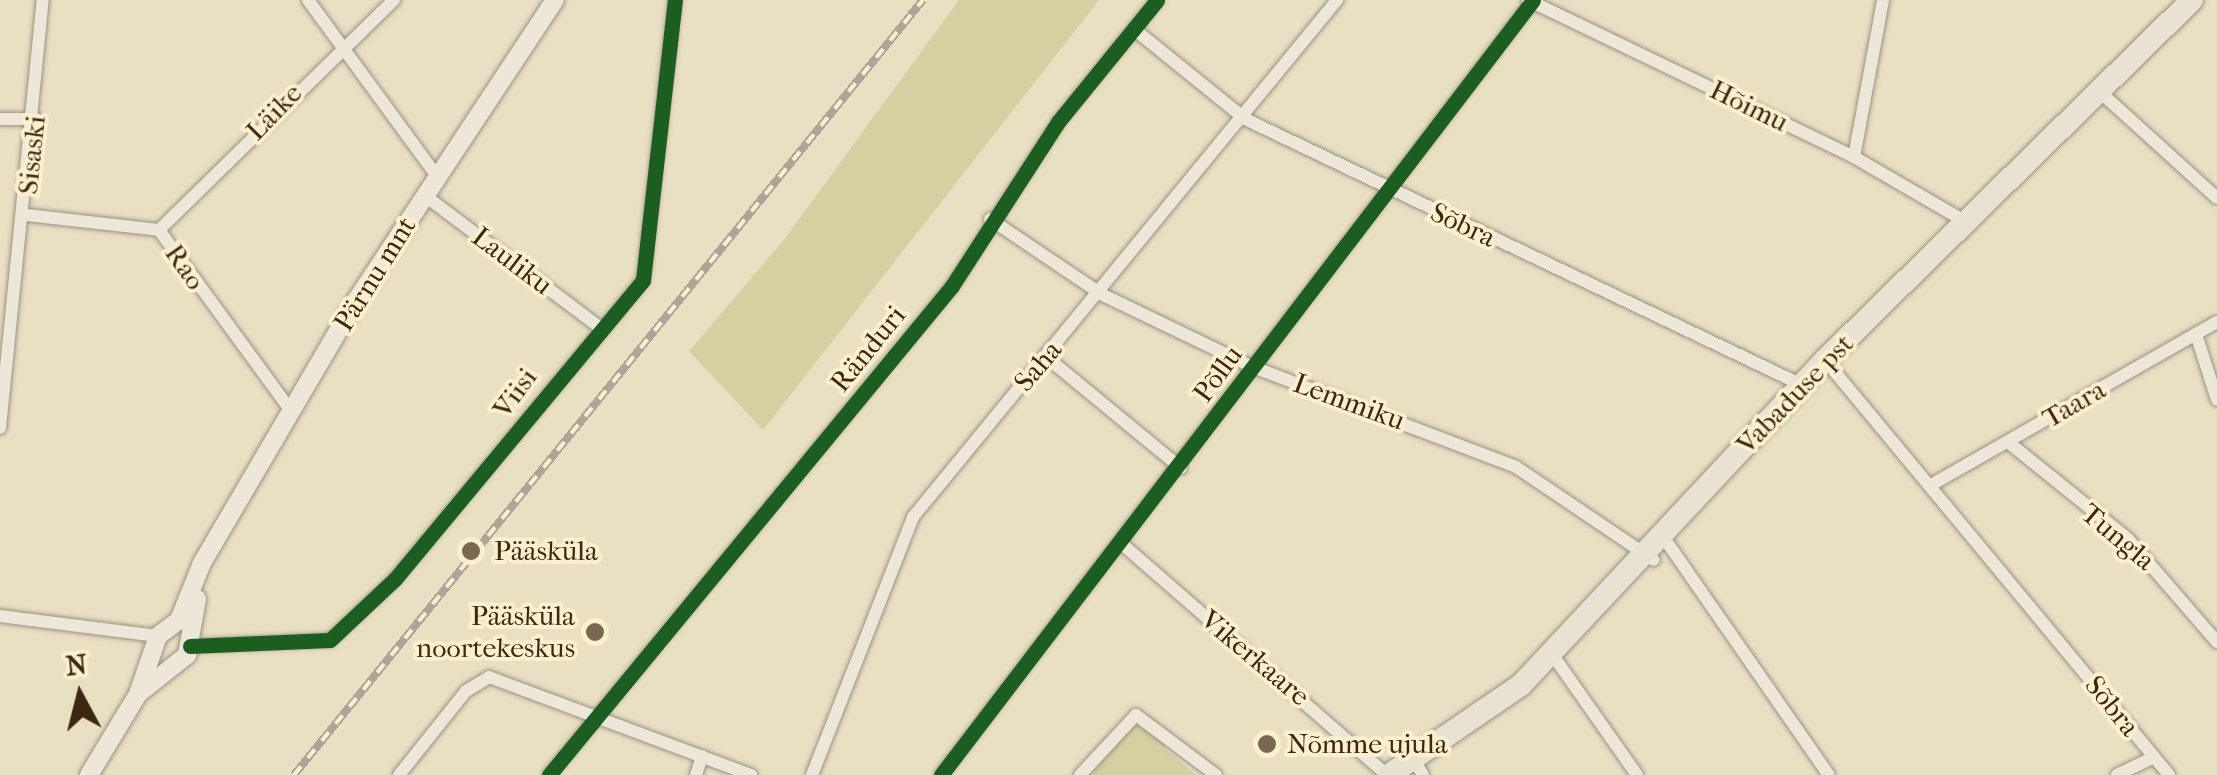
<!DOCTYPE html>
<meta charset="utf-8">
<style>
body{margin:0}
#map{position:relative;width:2217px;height:775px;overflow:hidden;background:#e9dfc3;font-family:"IM FELL French Canon",serif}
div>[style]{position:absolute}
.green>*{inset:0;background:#d5d0a2}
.roads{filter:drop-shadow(0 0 2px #9b9381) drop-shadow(0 0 2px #9b9381)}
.minor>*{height:12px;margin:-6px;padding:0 6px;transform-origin:6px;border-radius:6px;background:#ece7d9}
.secondary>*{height:18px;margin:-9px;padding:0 9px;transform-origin:9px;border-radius:9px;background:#ece7d9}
.trunk>*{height:22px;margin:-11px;padding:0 11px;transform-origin:11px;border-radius:11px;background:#e8e2d2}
.rail>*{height:8px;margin-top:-4px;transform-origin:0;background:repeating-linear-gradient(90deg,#fbefce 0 11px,#aca598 0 22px);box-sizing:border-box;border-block:2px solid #aca598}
.cycleway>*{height:15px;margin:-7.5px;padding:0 7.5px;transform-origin:7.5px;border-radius:7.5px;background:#1b5e20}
.dots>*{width:28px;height:28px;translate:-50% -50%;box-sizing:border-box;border:5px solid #fbefce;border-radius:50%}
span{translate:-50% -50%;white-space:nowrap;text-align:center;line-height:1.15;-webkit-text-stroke:8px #fbefce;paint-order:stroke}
.street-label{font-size:28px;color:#3d2713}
.poi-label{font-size:28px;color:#3d2713}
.left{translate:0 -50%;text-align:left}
.right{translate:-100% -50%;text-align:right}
.north{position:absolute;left:30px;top:645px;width:100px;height:100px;-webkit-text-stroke:8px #fbefce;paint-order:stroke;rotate:353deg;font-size:28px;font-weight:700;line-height:40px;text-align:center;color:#3d2713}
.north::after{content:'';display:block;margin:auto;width:35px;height:45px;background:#3d2713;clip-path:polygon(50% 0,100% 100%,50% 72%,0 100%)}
</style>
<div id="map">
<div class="green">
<div style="clip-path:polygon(959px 0,1099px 0,763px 430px,689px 351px,783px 241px)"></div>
<div style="clip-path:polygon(1129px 721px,1169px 741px,1164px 748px,1196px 775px,1092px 775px)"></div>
</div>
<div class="roads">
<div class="minor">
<div style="left:308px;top:0;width:217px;rotate:53.8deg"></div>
<div style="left:1528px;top:0;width:362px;rotate:25.7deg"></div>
<div style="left:1854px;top:157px;width:129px;rotate:30.1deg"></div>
<div style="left:1134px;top:29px;width:143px;rotate:39deg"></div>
<div style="left:1245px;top:119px;width:619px;rotate:25.53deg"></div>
<div style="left:2099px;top:91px;width:159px;rotate:42.2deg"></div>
<div style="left:0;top:119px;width:36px"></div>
<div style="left:1854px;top:157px;width:160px;rotate:-79.5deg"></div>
<div style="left:424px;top:195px;width:219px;rotate:37deg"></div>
<div style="left:26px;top:215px;width:134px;rotate:6.4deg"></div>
<div style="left:159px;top:230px;width:224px;rotate:53.9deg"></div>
<div style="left:990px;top:219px;width:134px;rotate:34deg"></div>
<div style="left:1101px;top:294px;width:169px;rotate:25.7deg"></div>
<div style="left:1253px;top:367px;width:281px;rotate:20.8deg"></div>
<div style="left:1516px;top:467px;width:166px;rotate:34deg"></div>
<div style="left:159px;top:230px;width:329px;rotate:-44.4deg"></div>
<div style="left:2196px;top:334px;width:69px;rotate:72.3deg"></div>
<div style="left:1045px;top:356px;width:176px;rotate:39.5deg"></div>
<div style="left:1825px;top:360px;width:539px;rotate:50.34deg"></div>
<div style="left:0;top:428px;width:430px;rotate:-84.3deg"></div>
<div style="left:2008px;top:442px;width:154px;rotate:38.9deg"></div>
<div style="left:2128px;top:539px;width:136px;rotate:49.2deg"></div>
<div style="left:1931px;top:485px;width:329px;rotate:-29.7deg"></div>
<div style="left:1662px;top:535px;width:292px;rotate:55.2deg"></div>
<div style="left:1121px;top:543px;width:353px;rotate:41.1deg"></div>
<div style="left:0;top:616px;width:159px;rotate:7.2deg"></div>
<div style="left:190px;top:646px;width:140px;rotate:-2.5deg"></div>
<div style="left:330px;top:640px;width:89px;rotate:-43.2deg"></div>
<div style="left:395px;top:579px;width:388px;rotate:-50.3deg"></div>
<div style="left:643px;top:280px;width:282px;rotate:-83.5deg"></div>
<div style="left:1552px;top:654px;width:148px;rotate:54.9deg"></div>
<div style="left:1414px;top:760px;width:17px;rotate:59deg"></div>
<div style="left:399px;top:775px;width:107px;rotate:-51.4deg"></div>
<div style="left:466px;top:691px;width:27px;rotate:-31deg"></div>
<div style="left:489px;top:677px;width:280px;rotate:20.5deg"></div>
<div style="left:549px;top:775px;width:634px;rotate:-50.51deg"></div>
<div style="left:952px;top:286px;width:195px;rotate:-57.1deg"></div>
<div style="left:1058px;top:122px;width:157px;rotate:-50.9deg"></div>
<div style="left:696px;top:775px;width:20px;rotate:-72deg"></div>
<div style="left:812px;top:775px;width:277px;rotate:-68.6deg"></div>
<div style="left:913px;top:517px;width:669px;rotate:-50.64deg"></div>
<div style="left:941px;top:775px;width:975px;rotate:-52.62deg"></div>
<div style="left:1080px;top:775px;width:82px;rotate:-47deg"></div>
<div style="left:1136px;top:715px;width:100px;rotate:36.9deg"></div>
<div style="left:2117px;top:775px;width:41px;rotate:-25.9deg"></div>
</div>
<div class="secondary">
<div style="left:138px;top:694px;width:61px;rotate:-71deg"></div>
<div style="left:158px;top:636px;width:26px;rotate:-37deg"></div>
<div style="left:179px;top:620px;width:61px;rotate:-68deg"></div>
<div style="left:202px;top:563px;width:303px;rotate:-59.6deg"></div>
<div style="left:355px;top:302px;width:362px;rotate:-56.5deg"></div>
<div style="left:89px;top:775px;width:95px;rotate:-58.8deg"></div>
<div style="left:138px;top:694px;width:63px;rotate:-38.5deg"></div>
<div style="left:187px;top:655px;width:57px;rotate:-79.9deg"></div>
</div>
<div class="trunk">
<div style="left:1389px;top:775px;width:160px;rotate:-34.3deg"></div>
<div style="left:1521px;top:685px;width:445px;rotate:-46.9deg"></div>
<div style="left:1825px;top:360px;width:514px;rotate:-44.45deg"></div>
</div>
</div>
<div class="rail">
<div style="left:294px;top:775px;width:998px;rotate:-50.94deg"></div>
</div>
<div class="cycleway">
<div style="left:190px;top:646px;width:140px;rotate:-2.5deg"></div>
<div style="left:330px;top:640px;width:89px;rotate:-43.2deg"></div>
<div style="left:395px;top:579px;width:388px;rotate:-50.3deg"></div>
<div style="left:643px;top:280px;width:282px;rotate:-83.5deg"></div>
<div style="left:549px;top:775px;width:634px;rotate:-50.51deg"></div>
<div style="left:952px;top:286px;width:195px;rotate:-57.1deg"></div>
<div style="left:1058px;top:122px;width:157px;rotate:-50.9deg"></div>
<div style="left:941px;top:775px;width:975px;rotate:-52.62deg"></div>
</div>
<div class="dots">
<div style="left:471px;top:551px;background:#796751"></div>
<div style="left:595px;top:632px;background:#796751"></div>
<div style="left:1267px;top:744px;background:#796751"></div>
</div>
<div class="street-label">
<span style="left:1749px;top:106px;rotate:26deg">Hõimu</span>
<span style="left:274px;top:112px;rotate:-46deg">Läike</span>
<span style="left:32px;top:155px;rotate:-84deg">Sisaski</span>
<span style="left:1463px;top:225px;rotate:25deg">Sõbra</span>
<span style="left:512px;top:261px;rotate:37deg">Lauliku</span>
<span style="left:185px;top:267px;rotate:55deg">Rao</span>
<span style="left:375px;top:274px;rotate:-58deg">Pärnu mnt</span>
<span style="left:868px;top:349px;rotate:-51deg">Ränduri</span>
<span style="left:1038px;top:366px;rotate:-50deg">Saha</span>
<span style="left:1218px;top:374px;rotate:-54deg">Põllu</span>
<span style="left:515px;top:393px;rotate:-54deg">Viisi</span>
<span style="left:1795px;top:394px;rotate:-46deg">Vabaduse pst</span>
<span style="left:1349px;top:402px;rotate:20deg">Lemmiku</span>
<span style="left:2074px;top:404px;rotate:-30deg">Taara</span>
<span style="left:2118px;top:537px;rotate:40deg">Tungla</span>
<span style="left:1255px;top:658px;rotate:40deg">Vikerkaare</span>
<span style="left:2112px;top:706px;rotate:51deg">Sõbra</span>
</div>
<div class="poi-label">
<span class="left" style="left:494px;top:551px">Pääsküla</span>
<span class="right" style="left:575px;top:632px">Pääsküla<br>noortekeskus</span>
<span class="left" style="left:1287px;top:744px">Nõmme ujula</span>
</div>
<div class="north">N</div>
</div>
